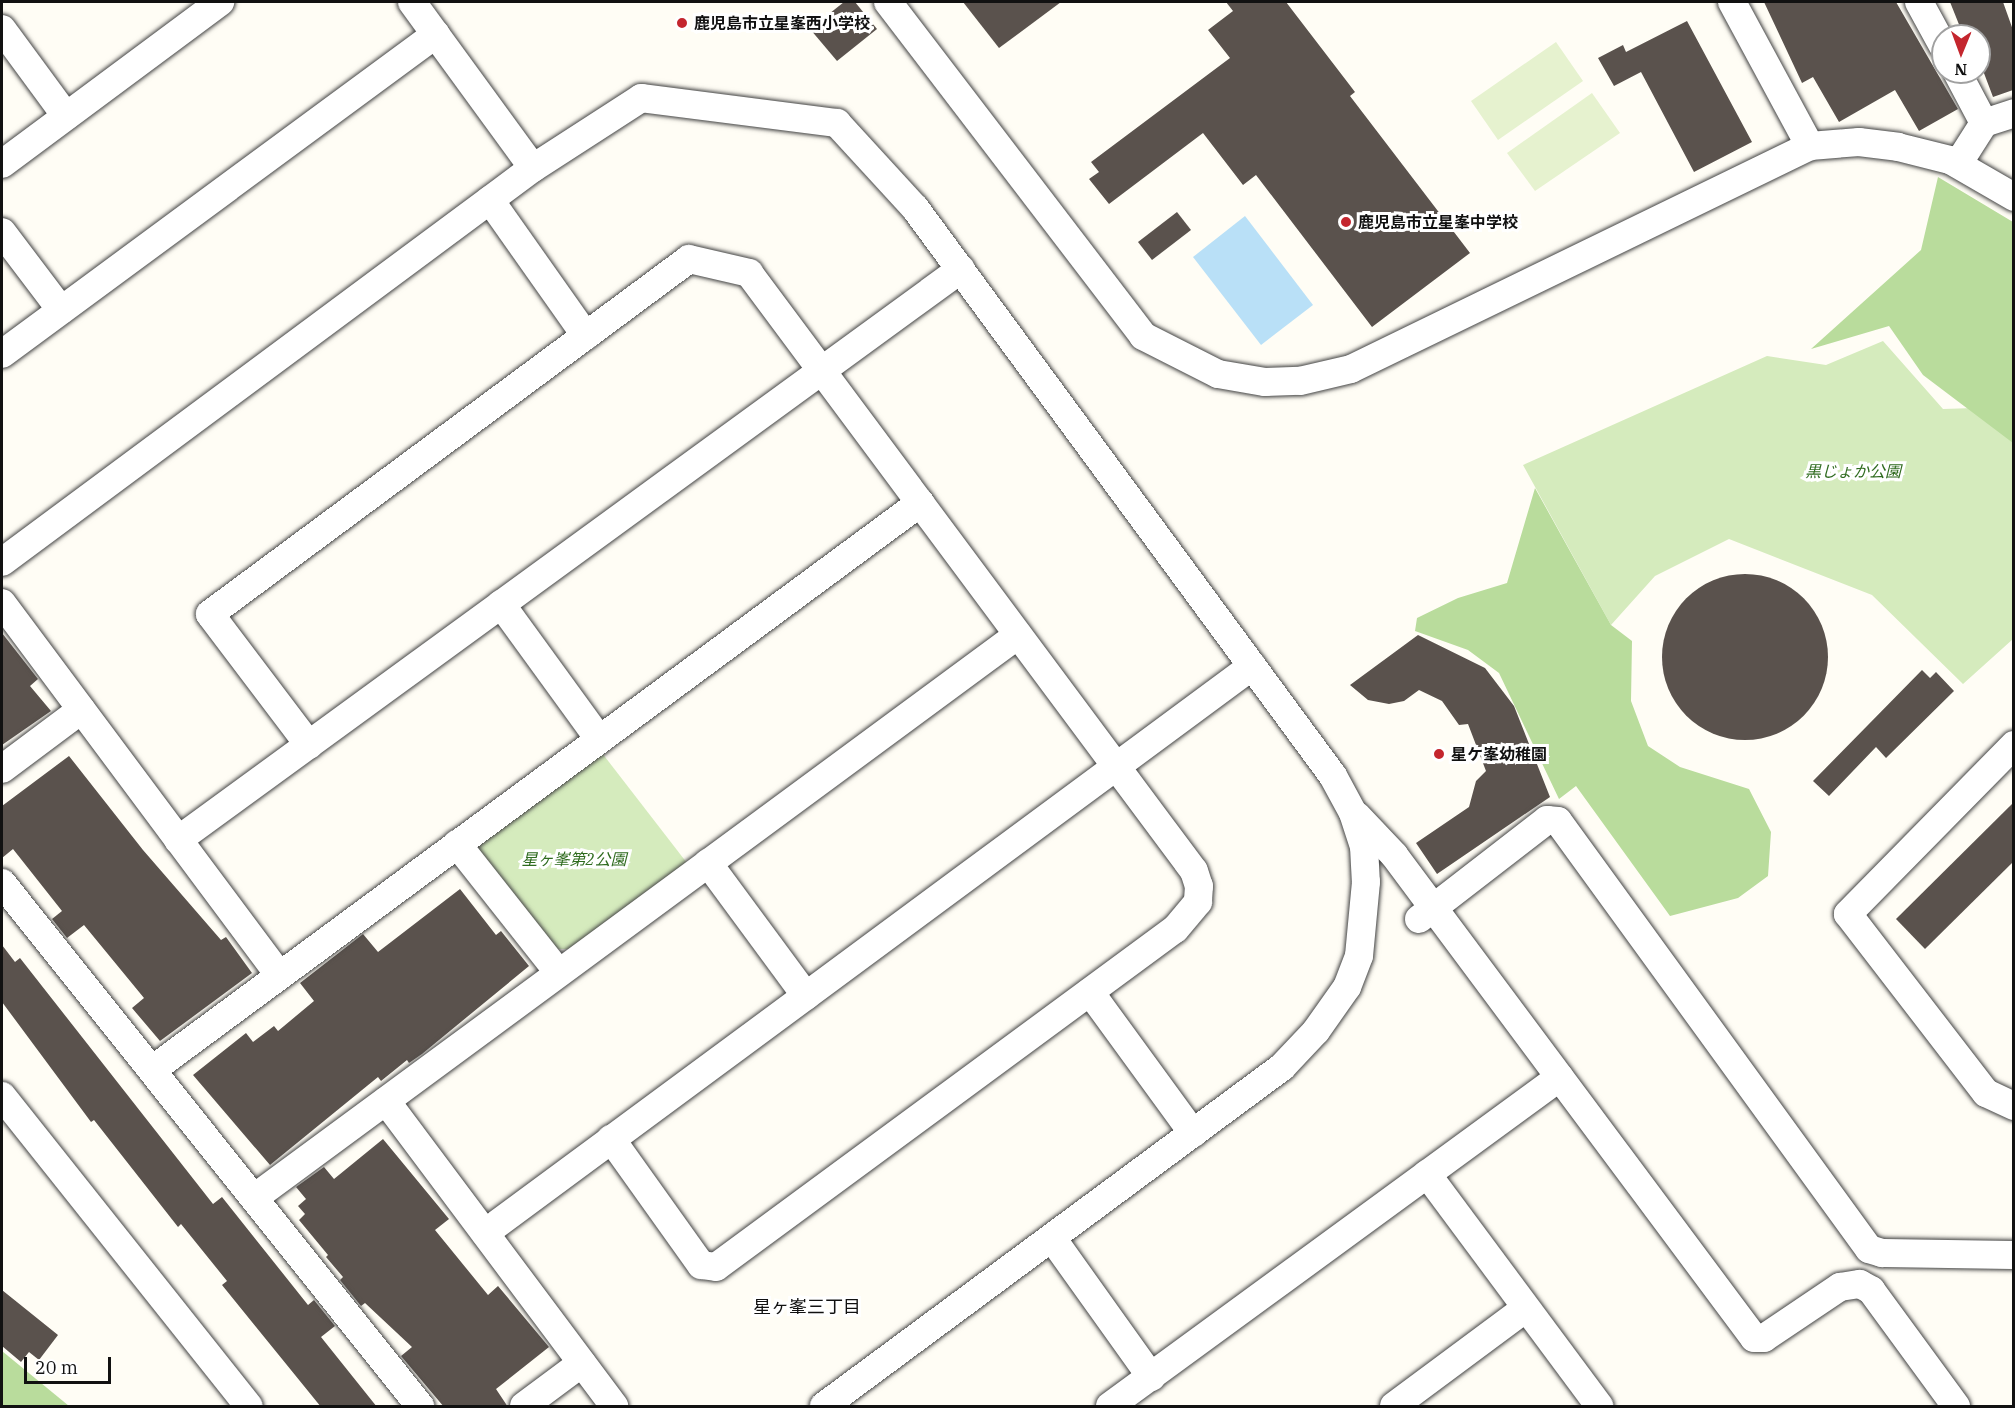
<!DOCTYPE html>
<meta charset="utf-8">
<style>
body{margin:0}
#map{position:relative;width:2015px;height:1408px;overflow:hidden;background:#fffdf5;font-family:"IBM Plex Serif","Noto Sans JP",serif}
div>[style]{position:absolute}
.green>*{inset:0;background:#d5ebbd}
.forest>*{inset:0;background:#b9dc9c}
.pitch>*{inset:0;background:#e6f2cf}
.water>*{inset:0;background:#b9e0f7}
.building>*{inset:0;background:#5a524d}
.round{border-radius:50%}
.roads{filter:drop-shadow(0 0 2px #444) drop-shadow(0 0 2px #444)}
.minor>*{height:28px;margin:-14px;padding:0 14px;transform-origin:14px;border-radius:14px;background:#fff}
.dots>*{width:16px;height:16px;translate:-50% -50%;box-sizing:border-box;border:3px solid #fff;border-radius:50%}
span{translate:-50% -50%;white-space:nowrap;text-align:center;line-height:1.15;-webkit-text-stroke:6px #fff;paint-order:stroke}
.poi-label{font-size:16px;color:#111;font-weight:700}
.left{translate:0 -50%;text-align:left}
.park-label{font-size:16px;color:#2f6b1f;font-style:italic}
.neighbourhood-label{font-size:18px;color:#111}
.frame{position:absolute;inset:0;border:3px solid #111;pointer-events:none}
.north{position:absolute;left:1931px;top:24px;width:60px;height:60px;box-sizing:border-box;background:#fff;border:2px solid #a0a0a0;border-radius:50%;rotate:181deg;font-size:16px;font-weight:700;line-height:24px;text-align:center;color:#111}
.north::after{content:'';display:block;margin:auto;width:21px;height:27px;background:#c4262e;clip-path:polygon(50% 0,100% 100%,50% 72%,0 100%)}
.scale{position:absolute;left:24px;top:1357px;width:87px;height:27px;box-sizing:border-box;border:3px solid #111;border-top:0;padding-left:8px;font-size:18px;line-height:21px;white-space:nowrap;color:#111;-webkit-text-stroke:4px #fff;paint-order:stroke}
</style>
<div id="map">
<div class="green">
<div style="clip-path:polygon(1883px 341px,1943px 409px,2005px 407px,2014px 437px,2013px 639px,1963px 684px,1872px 595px,1729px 539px,1655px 576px,1611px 625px,1523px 465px,1767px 356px,1826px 365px)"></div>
<div style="clip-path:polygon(602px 753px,687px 863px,570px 949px,555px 949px,480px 857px,478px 843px)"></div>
</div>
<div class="forest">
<div style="clip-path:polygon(1938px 177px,2013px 222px,2013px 443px,1923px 375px,1889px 326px,1811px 349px,1921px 250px)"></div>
<div style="clip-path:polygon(1535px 488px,1611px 625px,1632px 641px,1631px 701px,1648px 746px,1680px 767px,1749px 789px,1771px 832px,1768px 876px,1738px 898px,1670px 916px,1576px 786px,1559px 799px,1499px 673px,1468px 650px,1415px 631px,1417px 618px,1458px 598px,1507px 583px)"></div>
<div style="clip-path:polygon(2px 1351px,69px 1406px,2px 1406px)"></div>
</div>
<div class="pitch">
<div style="clip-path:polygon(1556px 42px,1583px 81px,1498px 140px,1471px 101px)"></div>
<div style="clip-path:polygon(1592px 93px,1620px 133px,1535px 191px,1507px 153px)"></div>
</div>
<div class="water">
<div style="clip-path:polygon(1245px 216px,1313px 305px,1261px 345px,1193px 257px)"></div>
</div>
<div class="building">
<div style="clip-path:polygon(844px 2px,855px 2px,877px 29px,837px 61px,810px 29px)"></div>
<div style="clip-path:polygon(963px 2px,1061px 2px,999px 48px)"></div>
<div style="clip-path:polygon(1226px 2px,1286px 2px,1355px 92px,1350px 96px,1470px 253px,1372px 327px,1256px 175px,1243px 185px,1203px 133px,1109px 204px,1089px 179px,1099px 172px,1091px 162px,1230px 58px,1208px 30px,1233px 11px)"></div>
<div style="clip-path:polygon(1764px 2px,1896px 2px,1958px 109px,1919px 131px,1895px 90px,1839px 122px,1813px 77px,1802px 83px)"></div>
<div style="clip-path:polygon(1950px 2px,2003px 2px,2013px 30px,2013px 90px,1993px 97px,1979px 60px,1979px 36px,1970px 36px,1968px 30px,1962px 32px)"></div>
<div style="clip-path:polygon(1687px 21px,1752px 142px,1694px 172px,1641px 72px,1614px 86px,1598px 58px,1623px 45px,1626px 52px)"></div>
<div style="clip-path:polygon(1177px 212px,1191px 230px,1152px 260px,1138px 242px)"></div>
<div class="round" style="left:1662px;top:574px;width:166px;height:166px"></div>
<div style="clip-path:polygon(2px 633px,38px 679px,30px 686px,51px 711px,2px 745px)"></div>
<div style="clip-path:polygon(1418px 635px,1485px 668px,1514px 706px,1550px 797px,1437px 874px,1416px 843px,1469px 807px,1476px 781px,1486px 771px,1468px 724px,1459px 725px,1442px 701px,1419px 690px,1404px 701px,1389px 704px,1368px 700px,1350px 685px)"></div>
<div style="clip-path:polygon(1922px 670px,1930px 678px,1936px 672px,1954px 691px,1886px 758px,1876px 747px,1829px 796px,1813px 781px)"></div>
<div style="clip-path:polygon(69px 756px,143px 850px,221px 940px,226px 937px,252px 973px,160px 1041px,132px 1008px,144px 998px,84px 925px,67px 938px,52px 919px,62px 911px,13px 849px,2px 858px,2px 806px)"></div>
<div style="clip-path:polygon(2013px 803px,2013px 862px,1925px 949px,1896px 919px)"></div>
<div style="clip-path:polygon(460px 889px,496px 935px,501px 931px,529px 966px,422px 1054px,409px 1063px,407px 1060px,381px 1081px,378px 1077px,270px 1165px,193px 1075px,246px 1033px,253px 1042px,274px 1026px,278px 1031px,314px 1001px,300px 983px,363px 934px,378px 952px)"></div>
<div style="clip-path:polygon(2px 945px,15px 962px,20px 958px,213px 1204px,222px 1197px,308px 1305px,314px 1300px,335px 1326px,321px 1337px,377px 1407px,321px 1407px,222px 1285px,227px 1281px,181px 1224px,178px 1227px,94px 1120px,91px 1122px,2px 1002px)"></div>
<div style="clip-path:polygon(383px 1139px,449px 1219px,435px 1230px,488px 1295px,498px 1286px,549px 1347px,496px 1389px,508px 1407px,444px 1407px,401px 1356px,412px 1347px,365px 1303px,361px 1306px,340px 1280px,343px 1277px,326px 1257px,328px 1255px,299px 1220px,305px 1214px,298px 1206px,306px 1199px,296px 1187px,324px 1167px,334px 1179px)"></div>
<div style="clip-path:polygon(2px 1290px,58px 1335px,39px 1360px,29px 1352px,21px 1362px,2px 1346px)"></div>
</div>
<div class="roads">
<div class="minor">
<div style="left:412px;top:2px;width:205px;rotate:53.9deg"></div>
<div style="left:888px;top:2px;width:420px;rotate:52.6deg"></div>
<div style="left:1143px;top:336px;width:84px;rotate:26.9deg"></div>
<div style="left:1218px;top:374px;width:48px;rotate:9.7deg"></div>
<div style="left:1265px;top:382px;width:35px;rotate:-2deg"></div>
<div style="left:1300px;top:381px;width:52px;rotate:-13.2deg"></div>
<div style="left:1351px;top:369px;width:510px;rotate:-25.91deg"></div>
<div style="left:1810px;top:146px;width:49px;rotate:-4.7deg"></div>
<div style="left:1859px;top:142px;width:39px;rotate:7deg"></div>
<div style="left:1898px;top:147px;width:54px;rotate:14deg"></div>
<div style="left:1950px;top:160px;width:74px;rotate:30deg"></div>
<div style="left:1732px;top:2px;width:164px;rotate:61.6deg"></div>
<div style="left:1919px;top:2px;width:50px;rotate:61.4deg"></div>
<div style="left:2px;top:29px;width:108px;rotate:53.7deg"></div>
<div style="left:1957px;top:72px;width:58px;rotate:62.1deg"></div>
<div style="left:2px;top:164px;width:272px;rotate:-36.6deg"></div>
<div style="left:1958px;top:164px;width:49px;rotate:-57.6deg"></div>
<div style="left:1984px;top:123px;width:32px;rotate:-18deg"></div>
<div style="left:490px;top:200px;width:166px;rotate:54.8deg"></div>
<div style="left:2px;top:232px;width:98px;rotate:52.9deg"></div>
<div style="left:2px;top:354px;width:539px;rotate:-36.4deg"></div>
<div style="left:2px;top:562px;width:661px;rotate:-36.58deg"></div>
<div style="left:533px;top:168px;width:129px;rotate:-32.9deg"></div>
<div style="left:641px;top:98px;width:198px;rotate:7.3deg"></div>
<div style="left:837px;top:123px;width:115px;rotate:47.5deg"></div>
<div style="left:915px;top:208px;width:705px;rotate:53.65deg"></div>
<div style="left:1333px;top:776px;width:42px;rotate:61.6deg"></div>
<div style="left:1353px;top:813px;width:35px;rotate:72deg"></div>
<div style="left:1364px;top:846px;width:36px;rotate:87deg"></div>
<div style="left:1366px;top:882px;width:74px;rotate:95.4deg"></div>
<div style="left:1359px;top:956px;width:33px;rotate:111deg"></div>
<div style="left:1347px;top:987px;width:54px;rotate:125.2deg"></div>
<div style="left:1316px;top:1031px;width:50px;rotate:133.4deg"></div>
<div style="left:1282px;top:1067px;width:570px;rotate:143.49deg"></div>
<div style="left:2px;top:603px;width:464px;rotate:53.3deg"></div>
<div style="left:501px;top:604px;width:167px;rotate:54deg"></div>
<div style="left:309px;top:745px;width:164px;rotate:-127.1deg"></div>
<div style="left:210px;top:614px;width:596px;rotate:-36.54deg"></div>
<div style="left:689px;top:259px;width:62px;rotate:13.1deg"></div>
<div style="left:749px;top:273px;width:745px;rotate:53.35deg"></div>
<div style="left:1194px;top:871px;width:16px;rotate:72deg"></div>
<div style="left:1199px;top:886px;width:16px;rotate:94deg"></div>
<div style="left:1198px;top:902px;width:35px;rotate:130deg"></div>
<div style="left:1175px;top:929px;width:570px;rotate:143.63deg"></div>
<div style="left:716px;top:1267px;width:15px;rotate:-172deg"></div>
<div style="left:701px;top:1265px;width:155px;rotate:-125.5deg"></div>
<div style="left:2014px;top:745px;width:237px;rotate:134.5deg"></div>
<div style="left:1848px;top:914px;width:226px;rotate:52.4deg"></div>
<div style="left:1986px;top:1093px;width:31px;rotate:25deg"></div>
<div style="left:2px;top:769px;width:99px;rotate:-36.8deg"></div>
<div style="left:1357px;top:816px;width:54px;rotate:46.5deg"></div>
<div style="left:1394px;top:855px;width:602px;rotate:53.3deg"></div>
<div style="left:1754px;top:1338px;width:10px"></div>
<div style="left:1764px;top:1338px;width:92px;rotate:-33.9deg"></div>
<div style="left:1840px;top:1287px;width:20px;rotate:-9deg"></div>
<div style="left:1860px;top:1284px;width:13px;rotate:29deg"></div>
<div style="left:1871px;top:1290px;width:144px;rotate:53.8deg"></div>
<div style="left:178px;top:840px;width:969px;rotate:-36.1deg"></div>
<div style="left:457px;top:844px;width:164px;rotate:51.7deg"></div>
<div style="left:708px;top:863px;width:165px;rotate:53.6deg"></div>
<div style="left:2px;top:883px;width:670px;rotate:51.37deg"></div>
<div style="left:1419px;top:919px;width:162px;rotate:-37.7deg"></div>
<div style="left:1547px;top:820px;width:11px;rotate:5deg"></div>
<div style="left:1558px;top:821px;width:529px;rotate:54deg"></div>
<div style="left:1869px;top:1249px;width:14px;rotate:17deg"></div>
<div style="left:1882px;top:1253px;width:132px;rotate:0.9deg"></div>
<div style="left:1090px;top:992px;width:175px;rotate:53.9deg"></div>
<div style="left:152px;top:1070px;width:955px;rotate:-36.44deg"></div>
<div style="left:2px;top:1096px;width:396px;rotate:51.5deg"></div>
<div style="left:386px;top:1101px;width:381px;rotate:53.2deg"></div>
<div style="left:1427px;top:1174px;width:289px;rotate:53.4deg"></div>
<div style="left:254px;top:1198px;width:949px;rotate:-36.39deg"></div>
<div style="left:485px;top:1233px;width:954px;rotate:-36.47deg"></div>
<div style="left:1052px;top:1238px;width:171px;rotate:54.5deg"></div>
<div style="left:524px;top:1406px;width:72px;rotate:-36.6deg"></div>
<div style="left:1110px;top:1406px;width:557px;rotate:-36.17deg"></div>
<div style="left:1394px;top:1406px;width:164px;rotate:-36.6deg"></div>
</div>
</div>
<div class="dots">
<div style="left:682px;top:23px;background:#c4262e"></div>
<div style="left:1346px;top:222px;background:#c4262e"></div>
<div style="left:1439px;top:754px;background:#c4262e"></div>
</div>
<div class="poi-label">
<span class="left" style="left:694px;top:23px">鹿児島市立星峯西小学校</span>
<span class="left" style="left:1358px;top:222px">鹿児島市立星峯中学校</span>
<span class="left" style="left:1451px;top:754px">星ケ峯幼稚園</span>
</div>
<div class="park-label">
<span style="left:1853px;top:471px">黒じょか公園</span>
<span style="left:574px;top:859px">星ヶ峯第2公園</span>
</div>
<div class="neighbourhood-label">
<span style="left:807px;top:1307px">星ヶ峯三丁目</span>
</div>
<div class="frame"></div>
<div class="north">N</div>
<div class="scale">20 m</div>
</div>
